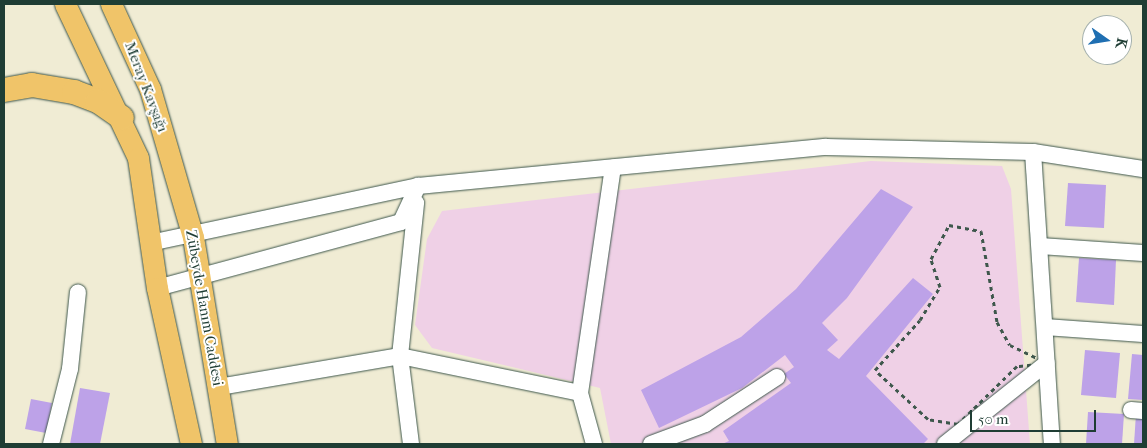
<!DOCTYPE html>
<meta charset="utf-8">
<style>
body{margin:0}
#map{position:relative;width:1147px;height:448px;overflow:hidden;background:#f0ecd4;font-family:"IM FELL French Canon",serif}
div>[style]{position:absolute}
.built>*{inset:0;background:#efd0e6}
.building>*{inset:0;background:#bda2e8}
.path>*{height:3px;margin-top:-1.5px;transform-origin:0;background:repeating-linear-gradient(90deg,#3e574c 0 4px,transparent 0 8px)}
.roads{filter:drop-shadow(0 0 1px #3e574c) drop-shadow(0 0 1px #3e574c)}
.minor>*{height:16px;margin:-8px;padding:0 8px;transform-origin:8px;border-radius:8px;background:#fff}
.major>*{height:21px;margin:-10.5px;padding:0 10.5px;transform-origin:10.5px;border-radius:10.5px;background:#f0c469}
.highway>*{height:24px;margin:-12px;padding:0 12px;transform-origin:12px;border-radius:12px;background:#f0c469}
span{translate:-50% -50%;white-space:nowrap;text-align:center;line-height:1.15;-webkit-text-stroke:4px #fff;paint-order:stroke}
.street-label{font-size:15px;color:#1f3d34}
.frame{position:absolute;inset:0;border:5px solid #1f3d34;pointer-events:none}
.north{position:absolute;left:1082px;top:15px;width:50px;height:50px;box-sizing:border-box;background:#fff;border:1px solid #a5b1ae;border-radius:50%;rotate:103deg;font-size:14px;font-weight:700;line-height:20px;text-align:center;color:#1f3d34}
.north::after{content:'';display:block;margin:auto;width:18px;height:22px;background:#1f6fb2;clip-path:polygon(50% 0,100% 100%,50% 72%,0 100%)}
.scale{position:absolute;left:970px;top:410px;width:126px;height:22px;box-sizing:border-box;border:2px solid #1f3d34;border-top:0;padding-left:6px;font-size:15px;line-height:18px;white-space:nowrap;color:#1f3d34;-webkit-text-stroke:4px #fff;paint-order:stroke}
</style>
<div id="map">
<div class="built">
<div style="clip-path:polygon(871px 161px,1002px 166px,1011px 189px,1030px 444px,611px 444px,600px 388px,432px 348px,415px 325px,427px 239px,442px 211px)"></div>
</div>
<div class="building">
<div style="clip-path:polygon(1068px 183px,1106px 185px,1104px 228px,1065px 226px)"></div>
<div style="clip-path:polygon(881px 189px,913px 207px,847px 298px,822px 323px,838px 340px,827px 350px,839px 359px,913px 278px,933px 294px,866px 376px,928px 439px,923px 444px,722px 444px,729px 441px,723px 431px,791px 383px,784px 374px,794px 367px,785px 355px,742px 388px,659px 428px,641px 390px,741px 337px,796px 289px)"></div>
<div style="clip-path:polygon(1079px 258px,1116px 260px,1114px 305px,1076px 302px)"></div>
<div style="clip-path:polygon(1085px 350px,1120px 353px,1116px 398px,1081px 395px)"></div>
<div style="clip-path:polygon(1132px 354px,1143px 355px,1143px 400px,1128px 399px)"></div>
<div style="clip-path:polygon(80px 388px,110px 393px,100px 444px,70px 444px)"></div>
<div style="clip-path:polygon(31px 399px,52px 403px,46px 433px,25px 429px)"></div>
<div style="clip-path:polygon(1088px 412px,1124px 414px,1122px 444px,1086px 444px)"></div>
<div style="clip-path:polygon(1136px 414px,1143px 415px,1143px 444px,1134px 444px)"></div>
</div>
<div class="path">
<div style="left:949px;top:225px;width:33px;rotate:11deg"></div>
<div style="left:981px;top:231px;width:92px;rotate:80deg"></div>
<div style="left:997px;top:322px;width:26px;rotate:61deg"></div>
<div style="left:1010px;top:345px;width:41px;rotate:25.9deg"></div>
<div style="left:1047px;top:363px;width:30px;rotate:174deg"></div>
<div style="left:1017px;top:366px;width:83px;rotate:135.5deg"></div>
<div style="left:958px;top:424px;width:30px;rotate:-171deg"></div>
<div style="left:928px;top:419px;width:72px;rotate:-137.2deg"></div>
<div style="left:875px;top:370px;width:67px;rotate:-48deg"></div>
<div style="left:920px;top:320px;width:39px;rotate:-59deg"></div>
<div style="left:940px;top:287px;width:29px;rotate:-108deg"></div>
<div style="left:931px;top:259px;width:38px;rotate:-62deg"></div>
</div>
<div class="roads">
<div class="minor">
<div style="left:1033px;top:152px;width:293px;rotate:86.3deg"></div>
<div style="left:150px;top:243px;width:274px;rotate:-12deg"></div>
<div style="left:418px;top:186px;width:410px;rotate:-5.5deg"></div>
<div style="left:826px;top:147px;width:207px;rotate:1.4deg"></div>
<div style="left:1033px;top:152px;width:111px;rotate:8.8deg"></div>
<div style="left:1040px;top:246px;width:103px;rotate:3.9deg"></div>
<div style="left:157px;top:288px;width:253px;rotate:-15.1deg"></div>
<div style="left:401px;top:222px;width:40px;rotate:-65deg"></div>
<div style="left:1045px;top:327px;width:98px;rotate:4.1deg"></div>
<div style="left:219px;top:387px;width:184px;rotate:-9.7deg"></div>
<div style="left:400px;top:356px;width:184px;rotate:11.6deg"></div>
<div style="left:580px;top:393px;width:53px;rotate:74.6deg"></div>
<div style="left:580px;top:393px;width:228px;rotate:-81.7deg"></div>
<div style="left:1131px;top:410px;width:12px;rotate:5deg"></div>
<div style="left:51px;top:444px;width:77px;rotate:-75.8deg"></div>
<div style="left:70px;top:369px;width:77px;rotate:-84.1deg"></div>
<div style="left:411px;top:444px;width:89px;rotate:-97.1deg"></div>
<div style="left:400px;top:356px;width:154px;rotate:-84deg"></div>
<div style="left:651px;top:444px;width:58px;rotate:-20.3deg"></div>
<div style="left:705px;top:424px;width:86px;rotate:-33.1deg"></div>
<div style="left:945px;top:444px;width:130px;rotate:-38.5deg"></div>
</div>
<div class="major">
<div style="left:65px;top:4px;width:170px;rotate:64.6deg"></div>
<div style="left:138px;top:158px;width:131px;rotate:81.7deg"></div>
<div style="left:157px;top:288px;width:160px;rotate:77.7deg"></div>
<div style="left:111px;top:4px;width:94px;rotate:65.4deg"></div>
<div style="left:150px;top:89px;width:154px;rotate:73.8deg"></div>
<div style="left:193px;top:237px;width:210px;rotate:80.7deg"></div>
</div>
<div class="highway">
<div style="left:4px;top:90px;width:28px;rotate:-10deg"></div>
<div style="left:32px;top:85px;width:43px;rotate:9.5deg"></div>
<div style="left:74px;top:92px;width:26px;rotate:21deg"></div>
<div style="left:98px;top:101px;width:29px;rotate:35deg"></div>
</div>
</div>
<div class="street-label">
<span style="left:146px;top:87px;rotate:69deg">Meray Kavşağı</span>
<span style="left:204px;top:308px;rotate:80deg">Zübeyde Hanım Caddesi</span>
</div>
<div class="frame"></div>
<div class="north">K</div>
<div class="scale">50 m</div>
</div>
